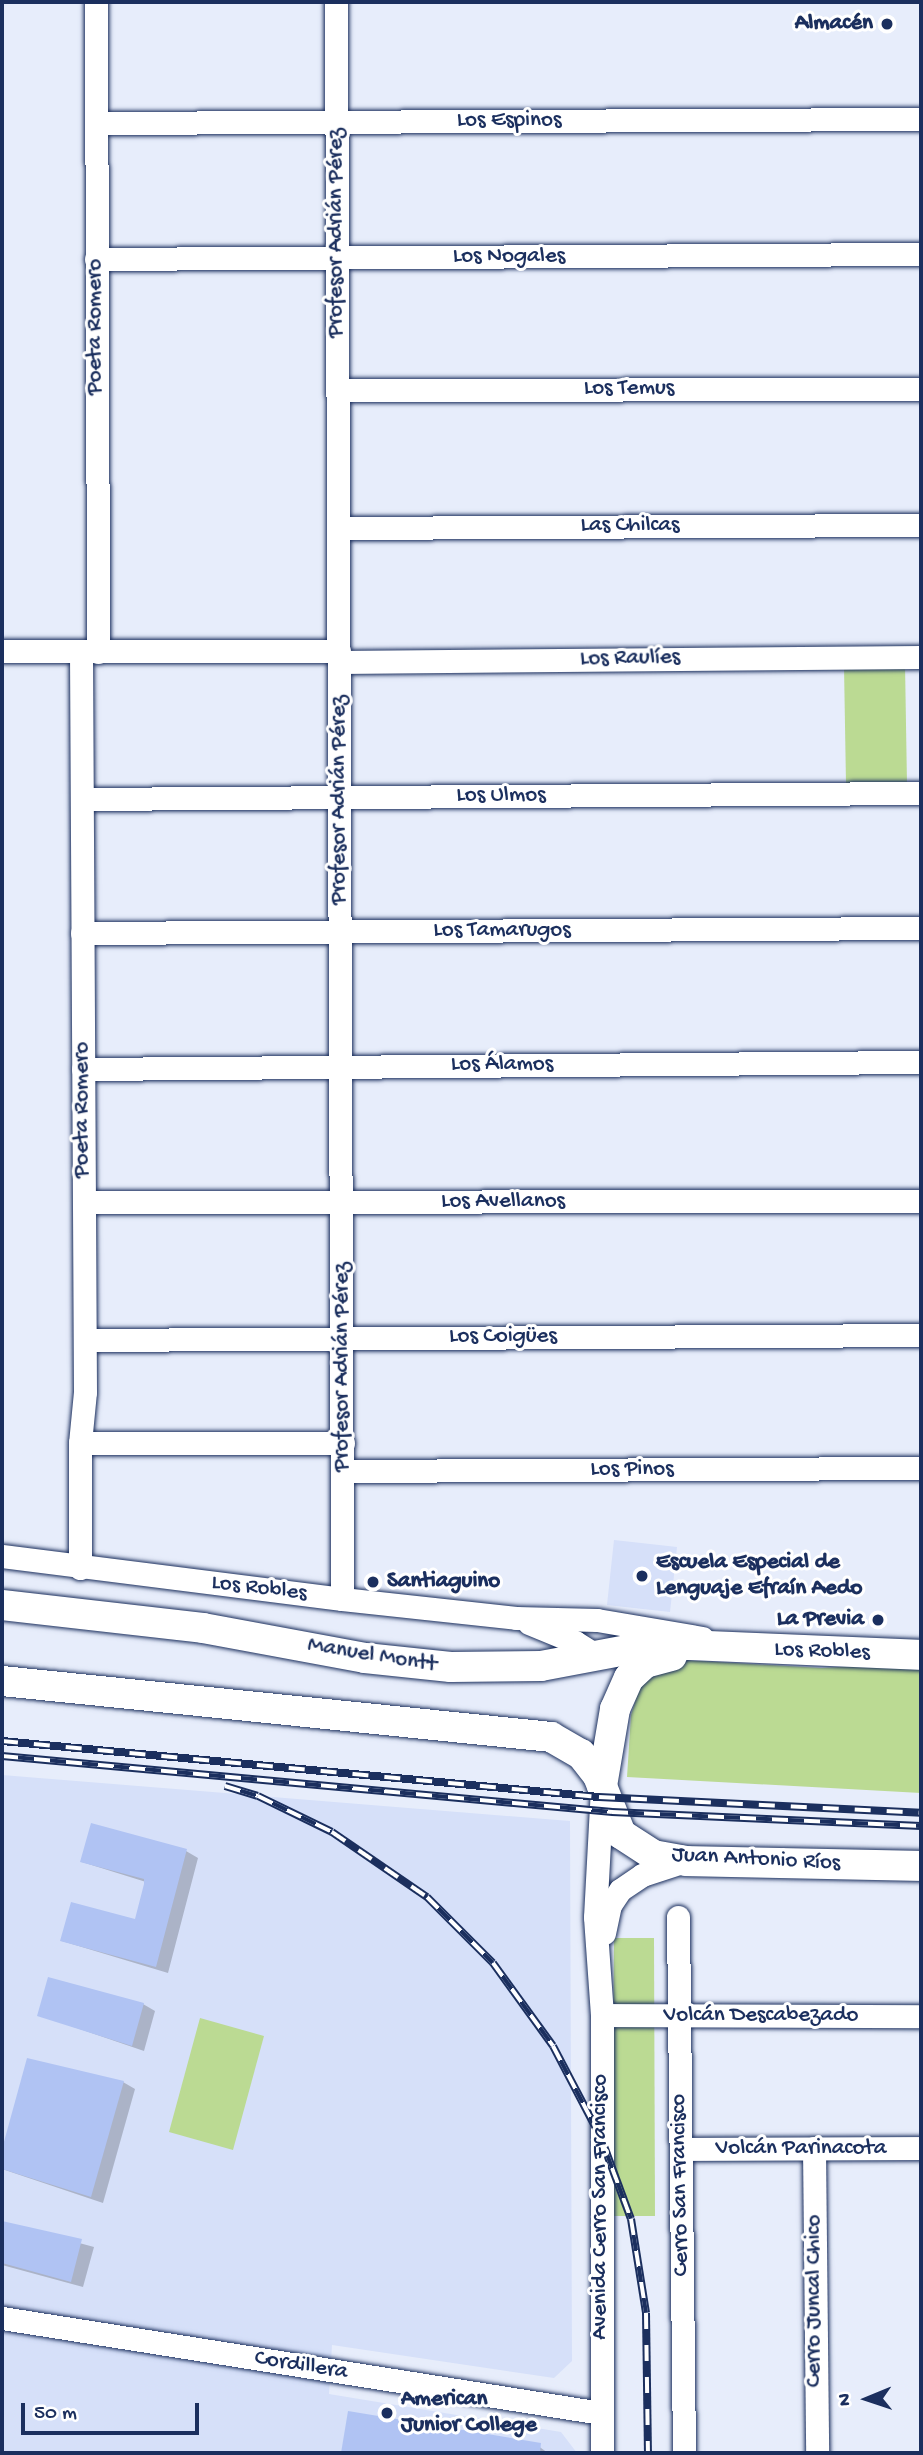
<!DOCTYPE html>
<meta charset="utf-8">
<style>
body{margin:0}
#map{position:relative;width:923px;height:2455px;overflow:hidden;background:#e7edfb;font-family:"Gochi Hand",sans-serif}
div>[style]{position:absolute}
.built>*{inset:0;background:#d6e0f9}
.green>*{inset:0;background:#bbda93}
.shadow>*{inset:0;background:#0003}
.building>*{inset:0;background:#b0c3f3}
.roads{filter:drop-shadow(0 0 2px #1b2f5e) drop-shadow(0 0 2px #1b2f5e)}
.minor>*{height:23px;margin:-11.5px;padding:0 11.5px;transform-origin:11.5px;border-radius:11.5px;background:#fff}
.major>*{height:30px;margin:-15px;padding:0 15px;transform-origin:15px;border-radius:15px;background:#fff}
.rail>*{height:8px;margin-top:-4px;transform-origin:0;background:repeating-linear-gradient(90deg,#fff 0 16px,#1b2f5e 0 32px);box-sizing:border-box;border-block:2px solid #1b2f5e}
.dots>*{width:19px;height:19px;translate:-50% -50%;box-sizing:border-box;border:4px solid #fff;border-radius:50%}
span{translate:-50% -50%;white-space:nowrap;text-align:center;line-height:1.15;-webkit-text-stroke:6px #fff;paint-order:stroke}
.poi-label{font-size:23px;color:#1b2f5e;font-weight:700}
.right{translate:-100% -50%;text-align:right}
.left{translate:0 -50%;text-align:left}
.street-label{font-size:23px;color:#1b2f5e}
.frame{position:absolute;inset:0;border:4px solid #1b2f5e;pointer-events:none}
.north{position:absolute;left:832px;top:2364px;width:70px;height:70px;-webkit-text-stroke:5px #fff;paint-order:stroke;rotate:268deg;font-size:19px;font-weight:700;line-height:28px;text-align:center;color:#1b2f5e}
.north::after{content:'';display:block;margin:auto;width:24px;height:32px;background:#1b2f5e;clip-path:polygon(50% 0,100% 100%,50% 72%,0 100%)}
.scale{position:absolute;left:21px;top:2403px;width:178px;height:32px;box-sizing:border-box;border:4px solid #1b2f5e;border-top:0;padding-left:9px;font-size:21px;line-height:24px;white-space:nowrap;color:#1b2f5e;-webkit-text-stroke:5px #fff;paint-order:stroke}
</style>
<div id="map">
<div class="built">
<div style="clip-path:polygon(614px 1540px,677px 1547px,670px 1612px,607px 1605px)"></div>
<div style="clip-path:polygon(2px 1775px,570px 1821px,572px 2361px,554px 2378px,332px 2345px,329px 2394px,561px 2432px,577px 2453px,2px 2453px)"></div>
</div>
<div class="green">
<div style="clip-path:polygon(905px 664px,907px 784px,846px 784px,844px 666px)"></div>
<div style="clip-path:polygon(667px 1659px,822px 1668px,921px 1662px,921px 1793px,627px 1777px,631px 1715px,645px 1670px)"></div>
<div style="clip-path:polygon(614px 1938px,654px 1938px,655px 2216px,612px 2216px)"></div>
<div style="clip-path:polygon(200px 2018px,264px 2036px,233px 2150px,169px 2132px)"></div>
</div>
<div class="shadow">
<div style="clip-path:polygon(2px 61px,4px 62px,4px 194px,2px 194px)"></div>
<div style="clip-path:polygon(2px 235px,3px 571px,2px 571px)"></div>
<div style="clip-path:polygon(186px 1851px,198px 1858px,168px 1973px,62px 1941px,136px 1921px,146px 1882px,82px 1862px)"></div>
<div style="clip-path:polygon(143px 2004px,155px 2011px,144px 2051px,39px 2015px)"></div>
<div style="clip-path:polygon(28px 2060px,123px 2082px,135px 2089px,103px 2203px,2px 2169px)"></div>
<div style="clip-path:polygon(2px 2222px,94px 2247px,83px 2287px,2px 2265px)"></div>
<div style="clip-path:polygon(349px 2413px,534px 2443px,548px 2453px,343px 2453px)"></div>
</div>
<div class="building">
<div style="clip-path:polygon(91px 1823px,187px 1849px,156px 1967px,60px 1941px,71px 1902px,135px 1919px,144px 1884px,144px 1879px,80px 1862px)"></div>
<div style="clip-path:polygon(48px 1977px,144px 2003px,132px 2046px,37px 2016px)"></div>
<div style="clip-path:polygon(27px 2058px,124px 2081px,91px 2197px,2px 2169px,2px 2149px)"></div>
<div style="clip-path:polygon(2px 2221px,82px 2239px,71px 2282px,2px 2263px)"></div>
<div style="clip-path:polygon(348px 2411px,541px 2443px,540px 2453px,341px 2453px)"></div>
</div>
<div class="roads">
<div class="minor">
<div style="left:96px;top:2px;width:650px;rotate:89.82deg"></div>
<div style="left:336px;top:2px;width:1597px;rotate:89.78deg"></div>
<div style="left:96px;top:123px;width:825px;rotate:-0.28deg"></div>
<div style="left:96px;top:259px;width:825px;rotate:-0.35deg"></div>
<div style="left:338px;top:390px;width:583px;rotate:-0.1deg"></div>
<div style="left:339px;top:528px;width:582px;rotate:-0.3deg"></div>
<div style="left:2px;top:651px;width:337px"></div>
<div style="left:339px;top:662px;width:582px;rotate:-0.49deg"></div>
<div style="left:82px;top:799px;width:839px;rotate:-0.41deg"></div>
<div style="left:82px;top:933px;width:839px;rotate:-0.34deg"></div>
<div style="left:83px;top:1069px;width:838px;rotate:-0.48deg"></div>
<div style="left:84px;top:1202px;width:837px;rotate:-0.07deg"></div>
<div style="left:85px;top:1340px;width:836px;rotate:-0.34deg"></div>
<div style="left:80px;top:1443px;width:263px"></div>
<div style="left:343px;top:1471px;width:578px;rotate:-0.3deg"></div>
<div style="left:2px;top:1556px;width:343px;rotate:7.2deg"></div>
<div style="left:342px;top:1599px;width:175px;rotate:6.2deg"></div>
<div style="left:516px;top:1618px;width:81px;rotate:1.4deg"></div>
<div style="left:597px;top:1620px;width:107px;rotate:9.7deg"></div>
<div style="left:80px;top:1568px;width:125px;rotate:-90deg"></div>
<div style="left:80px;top:1443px;width:51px;rotate:-84.4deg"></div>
<div style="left:85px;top:1392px;width:741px;rotate:-90.31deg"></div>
<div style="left:529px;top:1623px;width:50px;rotate:22.4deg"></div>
<div style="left:575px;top:1642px;width:26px;rotate:32deg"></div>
<div style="left:678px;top:1917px;width:536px;rotate:89.36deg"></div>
<div style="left:604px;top:1933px;width:29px;rotate:-78deg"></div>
<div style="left:610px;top:1905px;width:18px;rotate:-56deg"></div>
<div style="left:620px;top:1890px;width:27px;rotate:-34deg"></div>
<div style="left:642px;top:1875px;width:45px;rotate:-18deg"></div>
<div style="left:602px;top:2015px;width:319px;rotate:0.2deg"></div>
<div style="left:814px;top:2148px;width:305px;rotate:89.4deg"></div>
<div style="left:681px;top:2149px;width:240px;rotate:-0.2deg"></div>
<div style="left:2px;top:2318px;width:606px;rotate:9.01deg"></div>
<div style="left:602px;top:2453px;width:438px;rotate:-90deg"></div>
<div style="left:602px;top:2015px;width:98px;rotate:-94.1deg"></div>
<div style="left:595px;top:1917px;width:131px;rotate:-86.9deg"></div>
</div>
<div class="major">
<div style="left:2px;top:1605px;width:202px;rotate:6.5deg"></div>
<div style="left:203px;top:1628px;width:165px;rotate:10.5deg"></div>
<div style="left:365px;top:1658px;width:86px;rotate:6deg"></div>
<div style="left:451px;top:1667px;width:90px;rotate:-0.6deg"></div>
<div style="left:541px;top:1666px;width:104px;rotate:-10.6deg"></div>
<div style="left:643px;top:1647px;width:44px;rotate:-2.6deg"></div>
<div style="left:687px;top:1645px;width:234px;rotate:2.4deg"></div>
<div style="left:2px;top:1681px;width:552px;rotate:5.82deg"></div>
<div style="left:551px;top:1737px;width:34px;rotate:30deg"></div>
<div style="left:581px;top:1754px;width:28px;rotate:52deg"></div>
<div style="left:598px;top:1776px;width:62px;rotate:68.4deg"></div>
<div style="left:621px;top:1834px;width:38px;rotate:33deg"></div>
<div style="left:653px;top:1855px;width:34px;rotate:10deg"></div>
<div style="left:686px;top:1861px;width:235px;rotate:1.2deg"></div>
<div style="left:602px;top:1786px;width:78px;rotate:-80.4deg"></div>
<div style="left:615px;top:1709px;width:34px;rotate:-66deg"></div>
<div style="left:629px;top:1678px;width:22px;rotate:-43deg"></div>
<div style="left:645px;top:1663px;width:28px;rotate:-15deg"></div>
</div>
</div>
<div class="rail">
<div style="left:2px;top:1741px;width:600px;rotate:5.36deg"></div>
<div style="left:599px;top:1797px;width:322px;rotate:2.8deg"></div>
<div style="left:2px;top:1756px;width:613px;rotate:5.25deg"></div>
<div style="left:612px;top:1812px;width:309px;rotate:2.6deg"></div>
<div style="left:225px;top:1786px;width:34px;rotate:17deg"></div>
<div style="left:258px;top:1796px;width:82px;rotate:25.9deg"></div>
<div style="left:332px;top:1832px;width:115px;rotate:34.4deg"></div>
<div style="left:427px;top:1897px;width:93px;rotate:45deg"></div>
<div style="left:493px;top:1963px;width:102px;rotate:54.1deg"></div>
<div style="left:553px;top:2046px;width:104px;rotate:62.4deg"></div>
<div style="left:601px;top:2138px;width:86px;rotate:69.7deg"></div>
<div style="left:631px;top:2219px;width:95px;rotate:80.9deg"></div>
<div style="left:646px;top:2313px;width:140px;rotate:89.2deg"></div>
</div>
<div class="dots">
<div style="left:887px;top:24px;background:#1b2f5e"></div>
<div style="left:642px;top:1576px;background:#1b2f5e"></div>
<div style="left:373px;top:1582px;background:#1b2f5e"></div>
<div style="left:878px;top:1620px;background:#1b2f5e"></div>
<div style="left:387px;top:2413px;background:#1b2f5e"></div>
</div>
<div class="poi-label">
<span class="right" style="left:873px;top:24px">Almacén</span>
<span class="left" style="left:656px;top:1576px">Escuela Especial de<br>Lenguaje Efraín Aedo</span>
<span class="left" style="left:387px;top:1582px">Santiaguino</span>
<span class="right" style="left:864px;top:1620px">La Previa</span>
<span class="left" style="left:401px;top:2413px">American<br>Junior College</span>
</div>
<div class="street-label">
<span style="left:509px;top:121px">Los Espinos</span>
<span style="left:337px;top:233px;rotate:-90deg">Profesor Adrián Pérez</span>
<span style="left:509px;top:257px">Los Nogales</span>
<span style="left:96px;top:327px;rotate:-90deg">Poeta Romero</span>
<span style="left:629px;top:389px">Los Temus</span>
<span style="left:630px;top:526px">Las Chilcas</span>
<span style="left:630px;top:659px;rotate:-1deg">Los Raulíes</span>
<span style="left:501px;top:796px">Los Ulmos</span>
<span style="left:340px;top:800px;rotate:-90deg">Profesor Adrián Pérez</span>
<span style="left:502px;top:931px">Los Tamarugos</span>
<span style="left:502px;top:1065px">Los Álamos</span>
<span style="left:83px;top:1110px;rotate:-90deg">Poeta Romero</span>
<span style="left:503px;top:1202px">Los Avellanos</span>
<span style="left:503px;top:1337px">Los Coigües</span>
<span style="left:343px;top:1367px;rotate:-90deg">Profesor Adrián Pérez</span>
<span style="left:632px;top:1470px">Los Pinos</span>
<span style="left:259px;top:1589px;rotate:7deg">Los Robles</span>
<span style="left:822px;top:1652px;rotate:2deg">Los Robles</span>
<span style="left:372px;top:1656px;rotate:9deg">Manuel Montt</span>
<span style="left:756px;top:1860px;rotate:3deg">Juan Antonio Ríos</span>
<span style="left:761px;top:2016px">Volcán Descabezado</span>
<span style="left:801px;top:2149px">Volcán Parinacota</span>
<span style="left:681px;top:2185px;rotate:-91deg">Cerro San Francisco</span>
<span style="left:601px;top:2207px;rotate:-90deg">Avenida Cerro San Francisco</span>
<span style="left:815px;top:2301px;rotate:-90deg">Cerro Juncal Chico</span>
<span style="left:301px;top:2366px;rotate:9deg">Cordillera</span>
</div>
<div class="frame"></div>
<div class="north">N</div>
<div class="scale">50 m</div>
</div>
